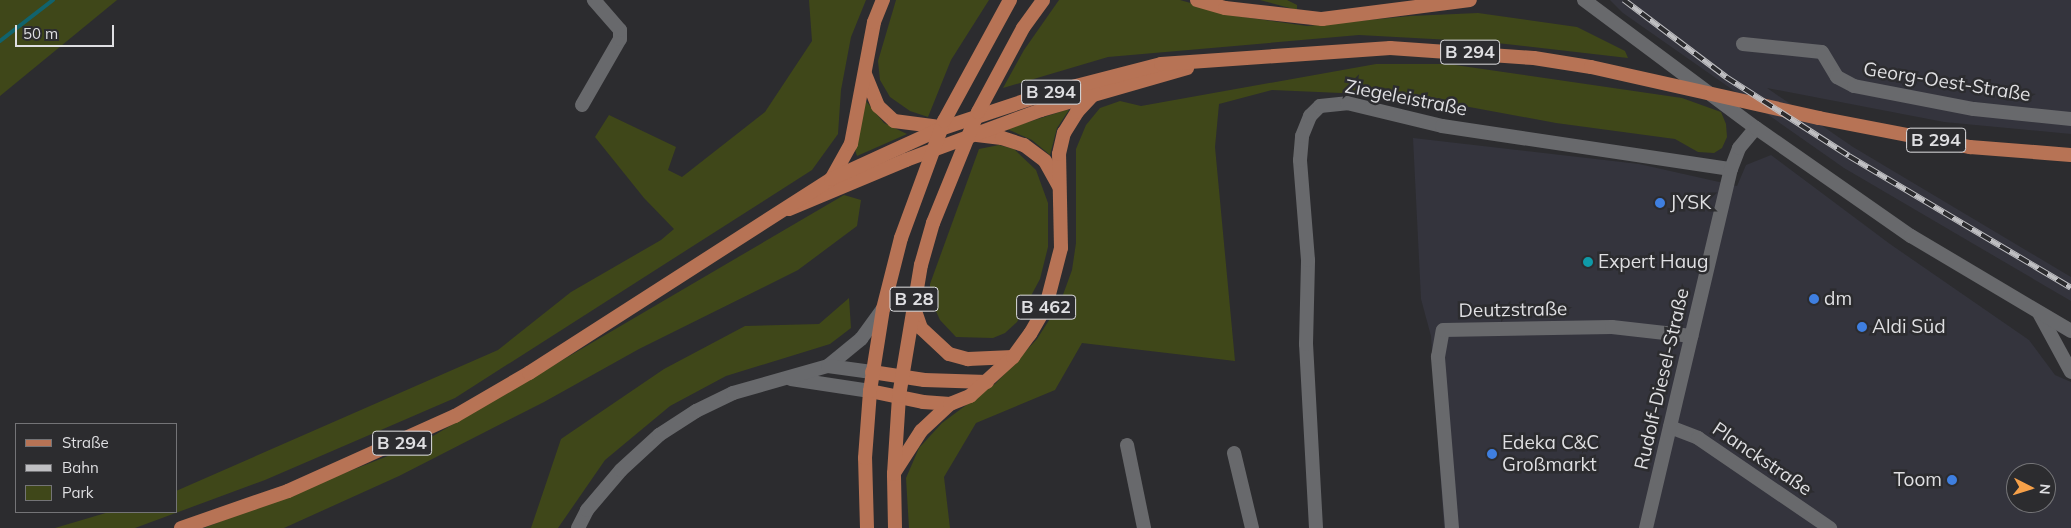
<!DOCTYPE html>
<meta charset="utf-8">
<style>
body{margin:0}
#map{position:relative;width:2071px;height:528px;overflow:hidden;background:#2c2c2f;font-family:Mulish,sans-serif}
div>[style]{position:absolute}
.built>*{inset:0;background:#34343d}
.green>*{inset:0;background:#3f4719}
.stream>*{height:4px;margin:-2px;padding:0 2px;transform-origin:2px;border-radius:2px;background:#11636d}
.minor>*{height:14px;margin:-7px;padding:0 7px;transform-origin:7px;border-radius:7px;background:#68696c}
.tertiary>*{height:14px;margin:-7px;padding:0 7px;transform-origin:7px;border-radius:7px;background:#68696c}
.primary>*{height:14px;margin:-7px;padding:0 7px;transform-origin:7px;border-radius:7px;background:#b77355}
.rail>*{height:5.5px;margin-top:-2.75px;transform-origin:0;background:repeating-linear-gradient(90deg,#2c2c2f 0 11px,#bfbfc2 0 22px);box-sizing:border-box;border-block:1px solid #bfbfc2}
.dots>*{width:14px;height:14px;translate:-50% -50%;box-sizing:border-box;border:2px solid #2c2c2f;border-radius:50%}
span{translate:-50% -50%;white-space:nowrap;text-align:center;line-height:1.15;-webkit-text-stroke:5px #2c2c2f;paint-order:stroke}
.shield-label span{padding:1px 4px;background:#2c2c2f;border:1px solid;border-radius:4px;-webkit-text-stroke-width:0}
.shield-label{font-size:18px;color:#dfdfe2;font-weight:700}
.street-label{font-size:19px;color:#dfdfe2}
.poi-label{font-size:19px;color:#dfdfe2}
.left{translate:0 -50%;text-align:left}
.right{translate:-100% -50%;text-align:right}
.legend{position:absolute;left:15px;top:423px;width:162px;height:90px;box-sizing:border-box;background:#2c2c2f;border:1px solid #747477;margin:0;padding:6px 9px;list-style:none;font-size:15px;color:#dfdfe2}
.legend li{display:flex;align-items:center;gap:10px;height:25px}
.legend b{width:25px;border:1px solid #747477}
.north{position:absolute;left:2006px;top:463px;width:50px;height:50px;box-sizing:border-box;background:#2c2c2f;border:1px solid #747477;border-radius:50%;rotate:95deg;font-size:14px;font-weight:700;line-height:20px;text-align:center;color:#dfdfe2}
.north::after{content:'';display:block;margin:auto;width:18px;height:22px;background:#f7a149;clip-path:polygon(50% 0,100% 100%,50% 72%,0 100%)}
.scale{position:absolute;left:15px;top:25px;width:99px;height:22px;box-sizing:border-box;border:2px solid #dfdfe2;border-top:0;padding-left:6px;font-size:15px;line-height:18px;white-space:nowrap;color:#dfdfe2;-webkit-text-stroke:4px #2c2c2f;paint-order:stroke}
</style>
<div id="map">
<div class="built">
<div style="clip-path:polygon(1610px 0,2071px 0,2071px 134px,1944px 122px,1767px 88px,1853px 147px,2071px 277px,2071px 301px,1844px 168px,1623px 13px)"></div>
<div style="clip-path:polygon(evenodd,1413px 138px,1639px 164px,1737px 186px,1746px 165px,1771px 155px,1890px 244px,2029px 340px,2055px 375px,2071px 382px,2071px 528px,1444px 528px,1431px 336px,1421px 299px,1413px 138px,2016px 473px,2046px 473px,2046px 503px,2016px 503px,2016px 473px)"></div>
</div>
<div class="green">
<div style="clip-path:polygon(0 0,117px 0,0 96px)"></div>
<div style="clip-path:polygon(809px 0,866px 0,851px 37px,841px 90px,838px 134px,812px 170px,455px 398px,265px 480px,135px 528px,55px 528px,109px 512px,176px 512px,176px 491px,498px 350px,571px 292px,661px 240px,674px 229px,644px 198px,595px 137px,609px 115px,676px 147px,668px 170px,682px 177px,765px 112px,812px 41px)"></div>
<div style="clip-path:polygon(896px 0,989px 0,951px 60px,928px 117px,910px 111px,890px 97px,880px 80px,878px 61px)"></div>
<div style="clip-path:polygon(1059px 0,1180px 0,1236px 16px,1307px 26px,1410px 16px,1478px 13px,1577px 27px,1625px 51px,1628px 58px,1488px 42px,1359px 35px,1108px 57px,1003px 88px,1024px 50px)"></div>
<div style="clip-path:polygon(1260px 0,1287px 0,1297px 5px,1297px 10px)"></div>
<div style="clip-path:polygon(1376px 64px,1448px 64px,1682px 98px,1721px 112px,1726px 124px,1727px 137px,1722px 148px,1714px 153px,1698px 152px,1675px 139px,1556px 123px,1410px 96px,1272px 90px,1219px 104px,1215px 147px,1235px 361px,1082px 343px,1055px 390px,976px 423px,944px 477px,950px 528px,909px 528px,906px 478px,919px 448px,942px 423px,996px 383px,1037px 339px,1060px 303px,1072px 270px,1076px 243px,1076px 149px,1086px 125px,1100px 108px,1120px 101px,1141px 106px)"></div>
<div style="clip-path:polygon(866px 101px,884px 123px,907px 134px,857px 156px,855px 150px)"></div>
<div style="clip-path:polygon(1066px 110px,1069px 110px,1057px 128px,1050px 155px,1032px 140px,1007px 129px)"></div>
<div style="clip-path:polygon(999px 145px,1014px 149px,1036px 170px,1048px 203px,1048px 247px,1040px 279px,1017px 322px,1005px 333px,993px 338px,956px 337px,940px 320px,930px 298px,930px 284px,979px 149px)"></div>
<div style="clip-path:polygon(844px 195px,861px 200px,857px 226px,798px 270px,639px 349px,544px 402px,399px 476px,284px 528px,204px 528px,421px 443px)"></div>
<div style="clip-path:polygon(849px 298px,851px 328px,830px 344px,726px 376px,670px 406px,605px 460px,558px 528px,531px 528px,561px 439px,664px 369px,745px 326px,819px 324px)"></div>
</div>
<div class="stream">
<div style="left:0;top:41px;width:67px;rotate:-37.7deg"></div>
</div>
<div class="minor">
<div style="left:1743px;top:44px;width:79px;rotate:5.8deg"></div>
<div style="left:1822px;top:52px;width:29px;rotate:59deg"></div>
<div style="left:1837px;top:77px;width:19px;rotate:28deg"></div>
<div style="left:1854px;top:86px;width:122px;rotate:10.9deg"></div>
<div style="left:1974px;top:109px;width:98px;rotate:5.9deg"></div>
<div style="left:582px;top:105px;width:76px;rotate:-60.1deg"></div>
<div style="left:620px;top:39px;width:9px;rotate:-90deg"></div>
<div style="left:620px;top:30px;width:40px;rotate:-131deg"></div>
<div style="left:2039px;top:313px;width:67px;rotate:61.5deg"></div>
<div style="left:1670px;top:427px;width:30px;rotate:21deg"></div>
<div style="left:1698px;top:438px;width:160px;rotate:34.3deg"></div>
<div style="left:1127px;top:445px;width:85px;rotate:78.4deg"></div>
<div style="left:1234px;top:453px;width:77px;rotate:76.5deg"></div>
<div style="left:1316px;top:528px;width:184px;rotate:-93.1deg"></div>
<div style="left:1306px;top:344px;width:84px;rotate:-88.6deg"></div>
<div style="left:1308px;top:260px;width:100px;rotate:-94.6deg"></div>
<div style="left:1300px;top:160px;width:24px;rotate:-85deg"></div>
<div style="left:1302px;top:136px;width:22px;rotate:-68deg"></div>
<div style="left:1310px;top:116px;width:14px;rotate:-45deg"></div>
<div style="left:1320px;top:106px;width:27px;rotate:-6deg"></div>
<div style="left:1347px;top:103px;width:98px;rotate:13.6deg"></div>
<div style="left:1442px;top:126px;width:292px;rotate:8.5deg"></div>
<div style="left:1452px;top:528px;width:172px;rotate:-94.7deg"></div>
<div style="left:1438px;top:357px;width:27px;rotate:-80deg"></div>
<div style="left:1443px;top:330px;width:169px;rotate:-1deg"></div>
<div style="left:1612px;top:327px;width:80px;rotate:6.5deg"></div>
<div style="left:1646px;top:528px;width:369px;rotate:-76.7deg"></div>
<div style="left:1731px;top:169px;width:22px;rotate:-69deg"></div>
<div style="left:1739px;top:148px;width:26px;rotate:-50deg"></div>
</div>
<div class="tertiary">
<div style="left:1584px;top:0;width:214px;rotate:36.7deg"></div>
<div style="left:1756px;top:128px;width:189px;rotate:34.9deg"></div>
<div style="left:1911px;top:236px;width:186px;rotate:30.7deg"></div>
<div style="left:828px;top:366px;width:43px;rotate:-39.3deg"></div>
<div style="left:861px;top:339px;width:37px;rotate:-54deg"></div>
<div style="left:791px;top:379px;width:80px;rotate:8.6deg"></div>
<div style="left:578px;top:528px;width:20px;rotate:-63deg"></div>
<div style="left:587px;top:510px;width:52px;rotate:-49.6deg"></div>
<div style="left:621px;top:470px;width:52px;rotate:-42.6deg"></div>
<div style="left:659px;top:435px;width:44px;rotate:-33deg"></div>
<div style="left:696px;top:411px;width:41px;rotate:-25.9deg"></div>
<div style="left:733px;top:393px;width:99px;rotate:-15.9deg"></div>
<div style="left:828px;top:366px;width:44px;rotate:7.8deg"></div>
</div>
<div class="primary">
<div style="left:1197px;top:0;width:29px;rotate:16deg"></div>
<div style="left:1225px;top:8px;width:98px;rotate:6.5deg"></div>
<div style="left:1322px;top:19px;width:149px;rotate:-7.3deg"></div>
<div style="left:865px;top:74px;width:35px;rotate:68deg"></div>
<div style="left:878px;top:106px;width:22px;rotate:43deg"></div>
<div style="left:894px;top:121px;width:46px;rotate:7.4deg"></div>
<div style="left:977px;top:135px;width:25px;rotate:7deg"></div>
<div style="left:1002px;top:138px;width:23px;rotate:18deg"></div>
<div style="left:1024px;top:145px;width:26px;rotate:37deg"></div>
<div style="left:1045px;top:161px;width:29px;rotate:61deg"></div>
<div style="left:832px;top:178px;width:39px;rotate:-61deg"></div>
<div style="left:851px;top:144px;width:124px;rotate:-79.3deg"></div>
<div style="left:874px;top:22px;width:24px;rotate:-68deg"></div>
<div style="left:789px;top:209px;width:127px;rotate:-22.7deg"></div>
<div style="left:906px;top:160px;width:144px;rotate:-20.3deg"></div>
<div style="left:1041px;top:110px;width:152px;rotate:-16deg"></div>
<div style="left:914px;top:308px;width:21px;rotate:71deg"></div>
<div style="left:921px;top:328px;width:38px;rotate:43deg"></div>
<div style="left:949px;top:354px;width:20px;rotate:15deg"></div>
<div style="left:968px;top:359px;width:45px;rotate:-2.5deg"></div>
<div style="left:872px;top:372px;width:53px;rotate:8.7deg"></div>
<div style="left:924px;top:380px;width:63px;rotate:1.8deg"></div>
<div style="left:870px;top:391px;width:54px;rotate:11.7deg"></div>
<div style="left:923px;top:402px;width:27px;rotate:4deg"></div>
<div style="left:894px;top:473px;width:50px;rotate:-57.3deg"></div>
<div style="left:921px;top:431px;width:40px;rotate:-43deg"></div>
<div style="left:950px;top:404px;width:22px;rotate:-22deg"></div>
<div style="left:970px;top:396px;width:58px;rotate:-42.2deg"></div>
<div style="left:1013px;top:357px;width:29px;rotate:-54deg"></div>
<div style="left:1030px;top:334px;width:32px;rotate:-60deg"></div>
<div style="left:1046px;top:306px;width:60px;rotate:-75.5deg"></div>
<div style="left:1061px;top:248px;width:94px;rotate:-91.2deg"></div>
<div style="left:1059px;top:154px;width:22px;rotate:-77deg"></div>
<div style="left:1064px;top:133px;width:25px;rotate:-58deg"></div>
<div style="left:1077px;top:112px;width:26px;rotate:-47deg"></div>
<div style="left:181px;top:528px;width:113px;rotate:-19.1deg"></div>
<div style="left:288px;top:491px;width:183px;rotate:-24.2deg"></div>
<div style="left:455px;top:416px;width:86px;rotate:-30.2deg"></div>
<div style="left:529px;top:373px;width:359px;rotate:-32.7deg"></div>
<div style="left:831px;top:179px;width:123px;rotate:-24.5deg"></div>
<div style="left:943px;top:128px;width:108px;rotate:-18.4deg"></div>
<div style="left:1045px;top:94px;width:120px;rotate:-14.5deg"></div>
<div style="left:1161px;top:64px;width:230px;rotate:-4deg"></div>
<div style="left:1390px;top:48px;width:144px;rotate:4deg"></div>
<div style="left:1534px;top:58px;width:58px;rotate:9deg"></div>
<div style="left:1591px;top:67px;width:234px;rotate:12.6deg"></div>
<div style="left:1819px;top:118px;width:154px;rotate:10.9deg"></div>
<div style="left:1970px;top:147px;width:101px;rotate:4.5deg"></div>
<div style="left:867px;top:528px;width:70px;rotate:-91.6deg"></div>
<div style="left:865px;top:458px;width:67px;rotate:-85.7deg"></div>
<div style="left:870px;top:391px;width:83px;rotate:-81deg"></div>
<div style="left:883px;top:309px;width:73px;rotate:-75.8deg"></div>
<div style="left:901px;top:238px;width:125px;rotate:-69.8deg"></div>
<div style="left:944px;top:121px;width:138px;rotate:-61.4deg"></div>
<div style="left:895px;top:528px;width:54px;rotate:-91.1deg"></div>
<div style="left:894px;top:474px;width:78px;rotate:-86.3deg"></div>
<div style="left:899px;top:396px;width:133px;rotate:-80.5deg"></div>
<div style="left:921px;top:265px;width:44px;rotate:-74.1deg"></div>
<div style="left:933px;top:223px;width:120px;rotate:-67.9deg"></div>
<div style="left:978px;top:112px;width:95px;rotate:-61.8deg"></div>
<div style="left:1023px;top:28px;width:34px;rotate:-54deg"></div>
</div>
<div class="rail">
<div style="left:1624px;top:0;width:128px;rotate:37deg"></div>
<div style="left:1726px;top:77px;width:146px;rotate:32.7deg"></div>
<div style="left:1849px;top:156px;width:258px;rotate:30.7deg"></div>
</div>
<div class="dots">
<div style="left:1660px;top:203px;background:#3f7fe0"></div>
<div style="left:1588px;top:262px;background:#0f9aa8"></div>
<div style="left:1814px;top:299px;background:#3f7fe0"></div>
<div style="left:1862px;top:327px;background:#3f7fe0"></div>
<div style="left:1492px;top:454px;background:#3f7fe0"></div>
<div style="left:1952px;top:480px;background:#3f7fe0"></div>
</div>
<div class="shield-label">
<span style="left:1470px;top:52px">B 294</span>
<span style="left:1051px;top:92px">B 294</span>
<span style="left:1936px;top:140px">B 294</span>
<span style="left:914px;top:299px">B 28</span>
<span style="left:1046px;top:307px">B 462</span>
<span style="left:402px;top:443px">B 294</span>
</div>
<div class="street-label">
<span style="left:1947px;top:82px;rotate:9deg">Georg-Oest-Straße</span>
<span style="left:1406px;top:98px;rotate:11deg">Ziegeleistraße</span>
<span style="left:1513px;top:310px;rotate:-1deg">Deutzstraße</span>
<span style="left:1662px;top:379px;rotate:-77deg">Rudolf-Diesel-Straße</span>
<span style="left:1762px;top:459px;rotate:34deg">Planckstraße</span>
</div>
<div class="poi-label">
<span class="left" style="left:1670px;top:203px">JYSK</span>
<span class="left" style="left:1598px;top:262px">Expert Haug</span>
<span class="left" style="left:1824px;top:299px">dm</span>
<span class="left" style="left:1872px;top:327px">Aldi Süd</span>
<span class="left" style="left:1502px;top:454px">Edeka C&amp;C<br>Großmarkt</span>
<span class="right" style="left:1942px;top:480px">Toom</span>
</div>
<ul class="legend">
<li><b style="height:6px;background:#b77355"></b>Straße</li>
<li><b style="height:6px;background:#bfbfc2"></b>Bahn</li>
<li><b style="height:14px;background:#3f4719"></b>Park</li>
</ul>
<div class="north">N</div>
<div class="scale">50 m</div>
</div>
